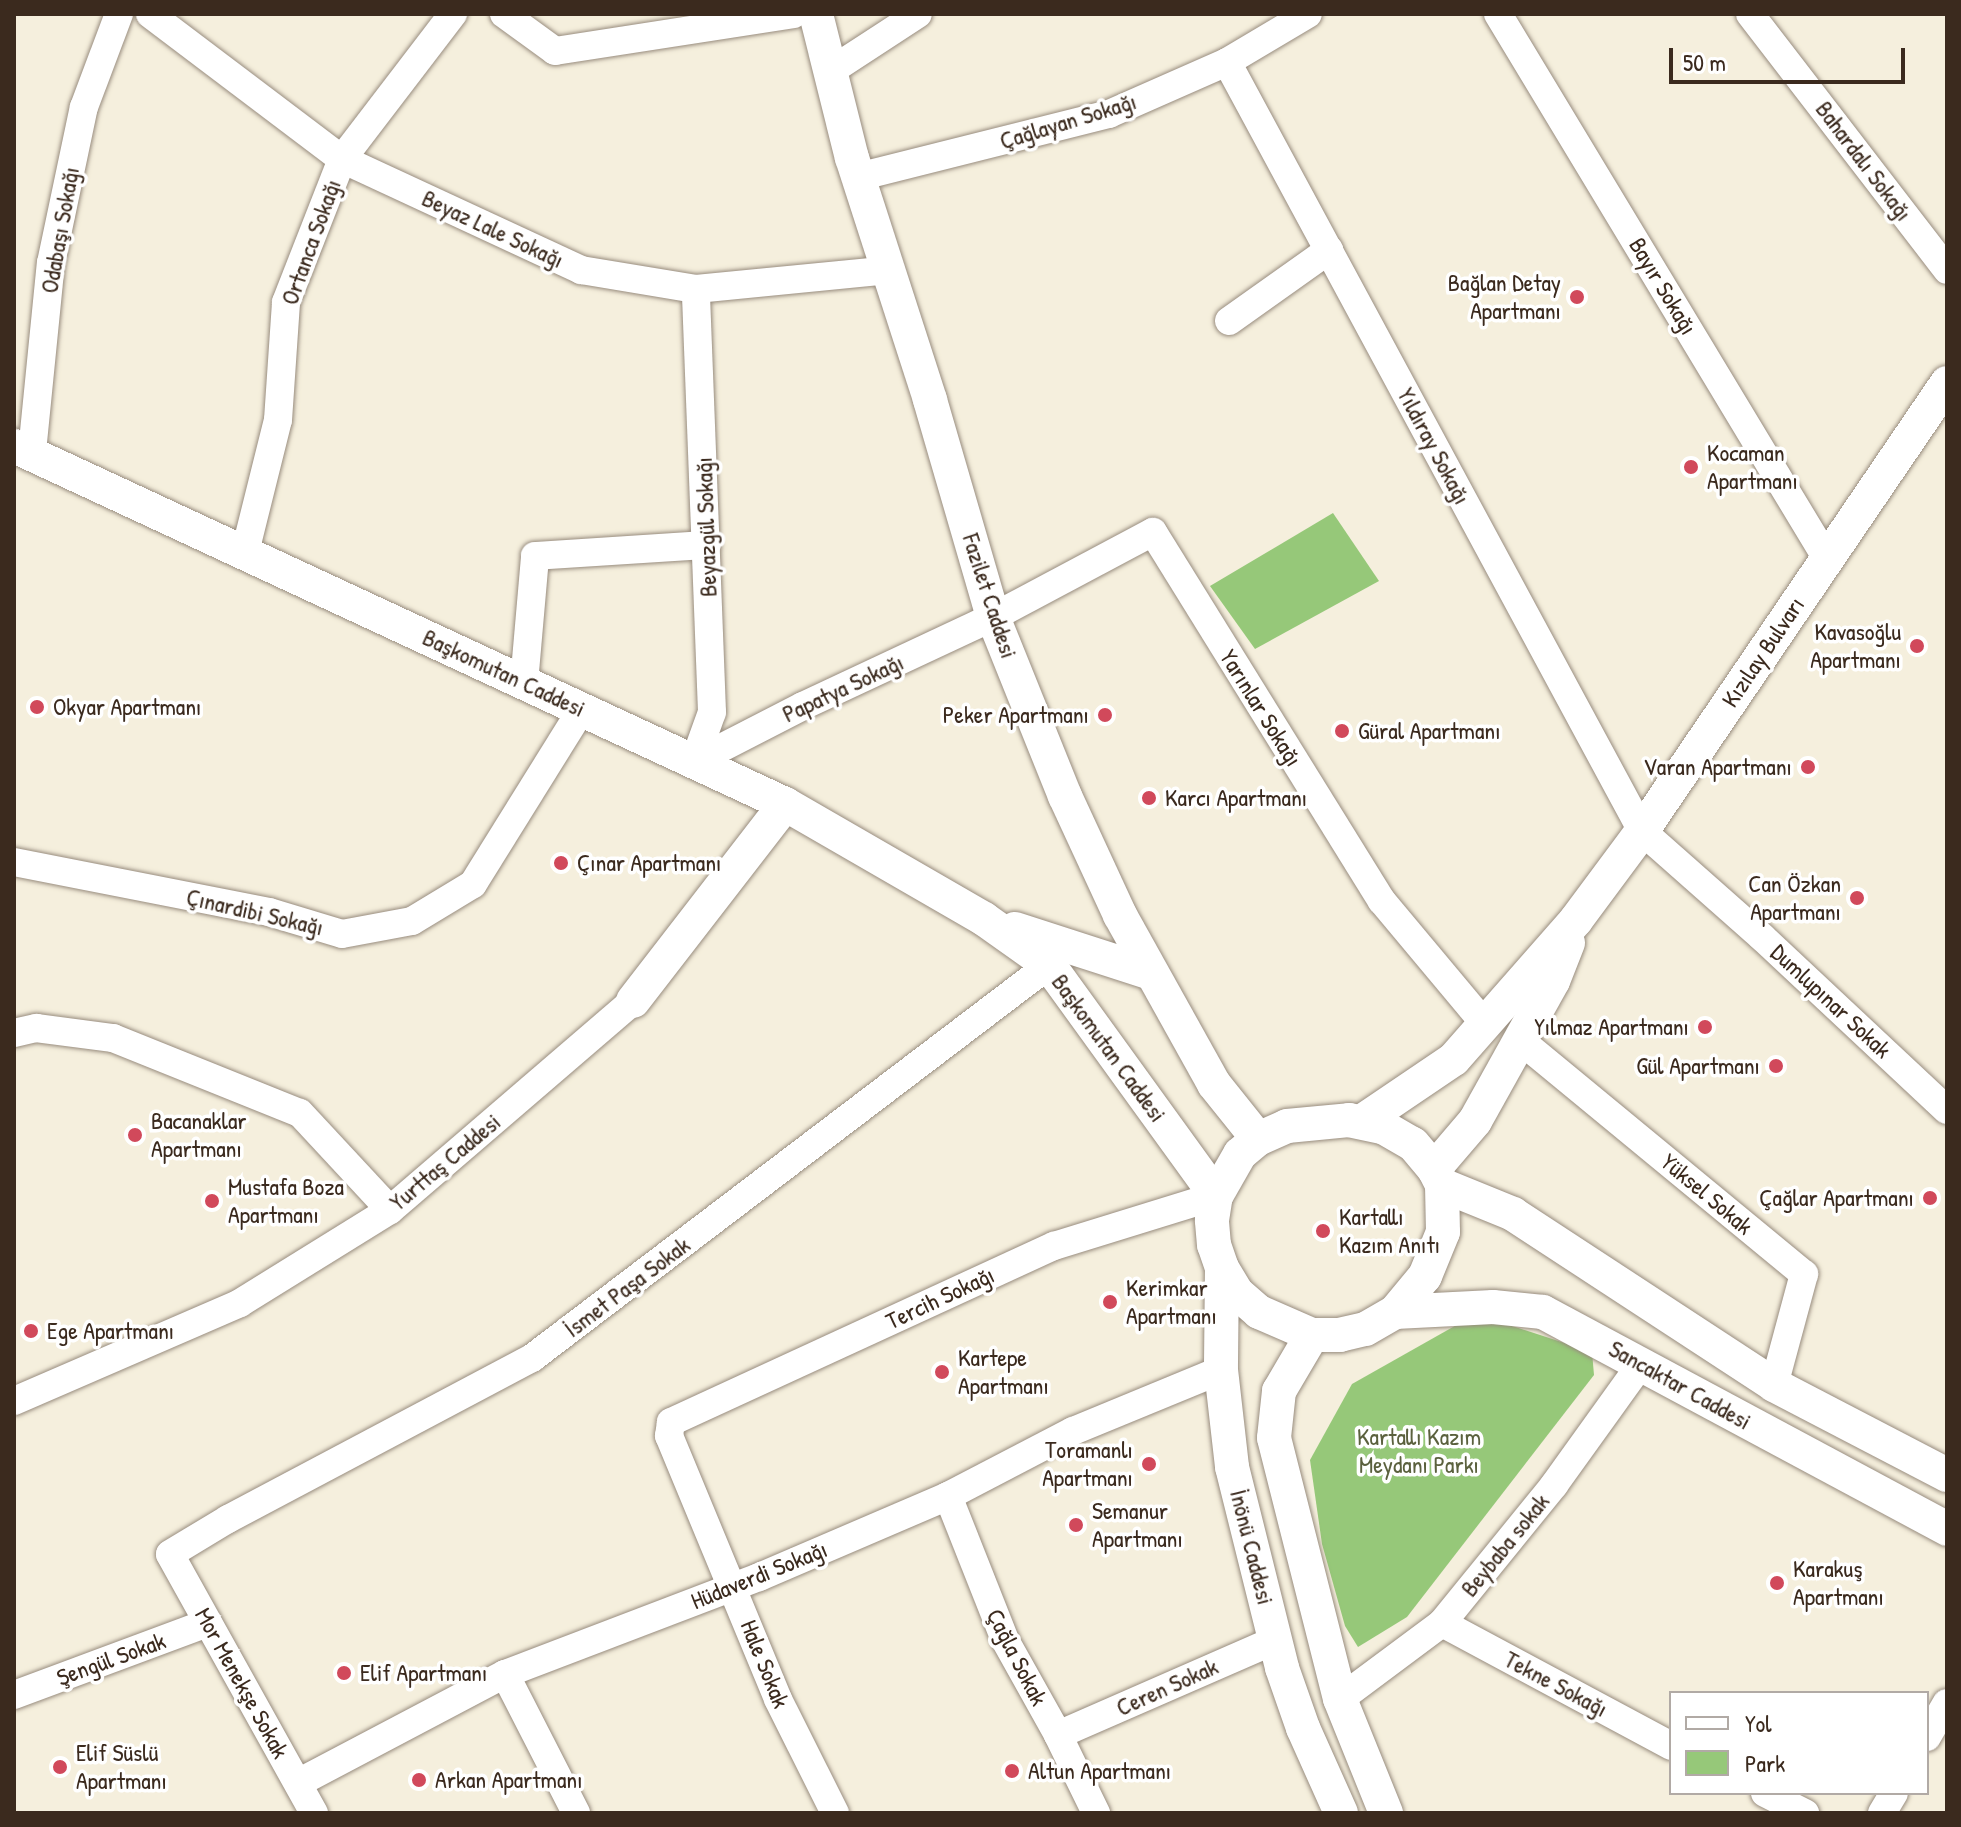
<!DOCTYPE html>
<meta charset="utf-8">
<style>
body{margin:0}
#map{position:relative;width:1961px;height:1827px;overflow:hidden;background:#f5efdd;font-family:"Patrick Hand",sans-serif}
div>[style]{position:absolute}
.green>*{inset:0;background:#96c879}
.roads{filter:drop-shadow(0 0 2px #988c7e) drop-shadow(0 0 2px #988c7e)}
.minor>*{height:28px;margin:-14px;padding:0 14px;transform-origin:14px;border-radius:14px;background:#fff}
.tertiary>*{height:34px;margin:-17px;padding:0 17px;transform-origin:17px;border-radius:17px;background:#fff}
.dots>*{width:22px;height:22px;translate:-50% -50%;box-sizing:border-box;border:4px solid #fff;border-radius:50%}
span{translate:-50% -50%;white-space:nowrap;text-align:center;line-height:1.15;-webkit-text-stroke:7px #fff;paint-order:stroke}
.street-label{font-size:24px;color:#3b2a1e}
.poi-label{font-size:24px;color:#3b2a1e}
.right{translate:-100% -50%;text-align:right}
.left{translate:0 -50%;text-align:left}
.park-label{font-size:24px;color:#5b613e}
.frame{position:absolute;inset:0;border:16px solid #3b2a1e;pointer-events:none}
.legend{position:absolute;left:1669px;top:1691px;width:260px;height:104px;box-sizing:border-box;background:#fff;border:2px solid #b1aaa5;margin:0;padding:10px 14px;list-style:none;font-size:24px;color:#3b2a1e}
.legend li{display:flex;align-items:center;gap:16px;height:40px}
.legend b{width:40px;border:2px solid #b1aaa5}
.scale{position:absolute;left:1669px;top:48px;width:236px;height:36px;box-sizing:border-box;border:4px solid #3b2a1e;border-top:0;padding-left:10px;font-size:24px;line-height:28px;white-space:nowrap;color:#3b2a1e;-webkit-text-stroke:6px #fff;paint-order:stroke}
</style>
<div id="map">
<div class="green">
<div style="clip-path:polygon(1333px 513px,1379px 581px,1255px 649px,1210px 586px)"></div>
<div style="clip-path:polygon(1476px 1314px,1592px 1352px,1594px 1375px,1407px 1617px,1358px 1647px,1345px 1626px,1322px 1544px,1310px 1460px,1352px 1384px)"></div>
</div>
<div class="roads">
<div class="minor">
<div style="left:150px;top:14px;width:241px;rotate:37.1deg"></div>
<div style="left:342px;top:159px;width:264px;rotate:24.9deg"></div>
<div style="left:581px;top:270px;width:117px;rotate:9.4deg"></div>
<div style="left:696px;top:289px;width:194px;rotate:-5.6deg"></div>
<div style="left:504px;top:14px;width:63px;rotate:36deg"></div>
<div style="left:555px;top:51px;width:241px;rotate:-8.8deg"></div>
<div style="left:1498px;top:14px;width:637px;rotate:58.88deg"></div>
<div style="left:1750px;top:14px;width:323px;rotate:52.4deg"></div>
<div style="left:1227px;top:62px;width:874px;rotate:61.65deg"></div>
<div style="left:1642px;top:831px;width:160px;rotate:41.5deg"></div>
<div style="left:1762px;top:937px;width:253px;rotate:43.1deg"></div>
<div style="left:829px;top:72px;width:106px;rotate:-33.1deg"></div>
<div style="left:858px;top:177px;width:259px;rotate:-14.1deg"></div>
<div style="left:1109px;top:114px;width:129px;rotate:-23.8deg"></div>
<div style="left:1227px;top:62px;width:94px;rotate:-30.7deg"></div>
<div style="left:1229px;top:321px;width:123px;rotate:-35.4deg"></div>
<div style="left:32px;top:452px;width:190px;rotate:-84.3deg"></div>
<div style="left:51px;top:263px;width:159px;rotate:-78.1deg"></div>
<div style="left:84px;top:107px;width:99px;rotate:-69.4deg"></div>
<div style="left:245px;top:552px;width:136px;rotate:-76deg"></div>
<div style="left:278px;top:420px;width:118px;rotate:-86.1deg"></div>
<div style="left:286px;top:302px;width:154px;rotate:-68.6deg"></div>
<div style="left:342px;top:159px;width:183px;rotate:-52.6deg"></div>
<div style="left:524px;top:683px;width:127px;rotate:-85deg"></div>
<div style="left:535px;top:556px;width:172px;rotate:-3.7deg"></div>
<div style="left:694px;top:762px;width:123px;rotate:-27.2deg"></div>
<div style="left:803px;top:706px;width:210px;rotate:-25.1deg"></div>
<div style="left:993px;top:617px;width:181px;rotate:-28deg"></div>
<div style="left:1153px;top:532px;width:434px;rotate:58.2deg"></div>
<div style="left:1382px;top:901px;width:160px;rotate:50.1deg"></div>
<div style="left:694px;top:762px;width:53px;rotate:-70.2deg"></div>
<div style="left:712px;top:712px;width:423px;rotate:-92.2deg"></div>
<div style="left:14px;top:862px;width:260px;rotate:11.1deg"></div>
<div style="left:269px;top:912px;width:76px;rotate:16.8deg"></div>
<div style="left:342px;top:934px;width:71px;rotate:-10.5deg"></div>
<div style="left:412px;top:921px;width:71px;rotate:-31.2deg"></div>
<div style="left:473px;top:884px;width:206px;rotate:-58.1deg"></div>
<div style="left:14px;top:1033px;width:23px;rotate:-13deg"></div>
<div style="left:36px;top:1028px;width:78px;rotate:7.4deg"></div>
<div style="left:113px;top:1038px;width:201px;rotate:21.9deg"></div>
<div style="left:300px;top:1113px;width:132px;rotate:47.1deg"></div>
<div style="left:1520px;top:1040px;width:368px;rotate:39.5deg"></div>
<div style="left:1804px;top:1274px;width:115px;rotate:105.1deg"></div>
<div style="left:14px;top:1401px;width:246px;rotate:-23.4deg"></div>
<div style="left:240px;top:1303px;width:176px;rotate:-31.8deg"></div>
<div style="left:390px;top:1210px;width:321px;rotate:-40.7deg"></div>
<div style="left:948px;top:1496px;width:155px;rotate:68.4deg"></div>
<div style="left:1005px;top:1640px;width:109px;rotate:60.8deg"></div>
<div style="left:1058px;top:1735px;width:87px;rotate:64deg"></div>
<div style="left:1442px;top:1623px;width:260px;rotate:28.2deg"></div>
<div style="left:505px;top:1674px;width:156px;rotate:62.9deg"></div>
<div style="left:14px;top:1695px;width:207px;rotate:-20.4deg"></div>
<div style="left:1340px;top:1699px;width:127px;rotate:-36.7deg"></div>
<div style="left:1442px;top:1623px;width:178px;rotate:-50.9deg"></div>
<div style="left:1554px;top:1485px;width:149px;rotate:-54.3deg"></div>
<div style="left:1058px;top:1735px;width:237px;rotate:-23.6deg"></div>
<div style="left:1927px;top:1737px;width:39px;rotate:-60deg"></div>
<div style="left:298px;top:1783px;width:234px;rotate:-27.8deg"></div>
<div style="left:505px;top:1674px;width:272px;rotate:-20.9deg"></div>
<div style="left:759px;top:1577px;width:206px;rotate:-23.2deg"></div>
<div style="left:948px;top:1496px;width:141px;rotate:-27.5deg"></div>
<div style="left:1073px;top:1431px;width:160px;rotate:-22.4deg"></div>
<div style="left:1765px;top:1793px;width:45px;rotate:26.6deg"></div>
<div style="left:314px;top:1813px;width:296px;rotate:-119.1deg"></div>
<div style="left:170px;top:1554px;width:68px;rotate:-31.1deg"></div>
<div style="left:228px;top:1519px;width:344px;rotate:-27.9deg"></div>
<div style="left:532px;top:1358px;width:649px;rotate:-37.24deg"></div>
<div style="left:835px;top:1813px;width:127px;rotate:-116.6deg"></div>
<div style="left:778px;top:1699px;width:285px;rotate:-112.5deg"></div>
<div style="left:669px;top:1436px;width:14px;rotate:-82deg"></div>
<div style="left:671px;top:1422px;width:422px;rotate:-24.7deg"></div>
<div style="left:1054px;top:1246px;width:170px;rotate:-17.2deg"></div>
<div style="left:1882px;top:1813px;width:23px;rotate:-59deg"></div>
</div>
<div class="tertiary">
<div style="left:816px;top:14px;width:148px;rotate:76deg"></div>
<div style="left:852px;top:158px;width:254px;rotate:72.1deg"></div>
<div style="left:930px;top:400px;width:226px;rotate:73.8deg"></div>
<div style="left:993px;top:617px;width:193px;rotate:68.1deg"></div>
<div style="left:1065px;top:796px;width:131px;rotate:65.2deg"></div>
<div style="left:1120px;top:915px;width:193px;rotate:60.9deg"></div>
<div style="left:1214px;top:1084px;width:70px;rotate:51.3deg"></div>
<div style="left:14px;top:446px;width:850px;rotate:24.91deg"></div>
<div style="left:785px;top:804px;width:230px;rotate:30deg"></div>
<div style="left:984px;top:919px;width:80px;rotate:35.3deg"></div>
<div style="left:1049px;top:965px;width:285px;rotate:54.1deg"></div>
<div style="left:1015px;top:929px;width:143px;rotate:17.9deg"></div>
<div style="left:633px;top:1001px;width:249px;rotate:-52.3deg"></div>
<div style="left:1349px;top:1120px;width:35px;rotate:12deg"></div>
<div style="left:1383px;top:1127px;width:34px;rotate:30deg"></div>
<div style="left:1413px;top:1144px;width:33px;rotate:50deg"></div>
<div style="left:1434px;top:1169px;width:18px;rotate:63deg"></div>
<div style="left:1442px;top:1185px;width:47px;rotate:88.8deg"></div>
<div style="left:1443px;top:1232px;width:48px;rotate:112.2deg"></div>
<div style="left:1425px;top:1276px;width:47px;rotate:129.8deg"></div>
<div style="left:1395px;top:1312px;width:34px;rotate:150deg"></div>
<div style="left:1365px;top:1329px;width:26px;rotate:167deg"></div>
<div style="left:1340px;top:1335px;width:28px;rotate:180deg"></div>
<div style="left:1312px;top:1335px;width:58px;rotate:-156.5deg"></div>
<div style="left:1259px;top:1312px;width:29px;rotate:-139deg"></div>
<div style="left:1237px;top:1293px;width:29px;rotate:-121deg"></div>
<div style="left:1222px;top:1268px;width:24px;rotate:-109deg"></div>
<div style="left:1214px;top:1245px;width:25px;rotate:-95deg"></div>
<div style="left:1212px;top:1220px;width:24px;rotate:-81deg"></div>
<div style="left:1216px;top:1196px;width:48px;rotate:-60.3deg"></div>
<div style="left:1240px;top:1154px;width:23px;rotate:-40deg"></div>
<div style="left:1258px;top:1139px;width:32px;rotate:-24deg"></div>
<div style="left:1287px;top:1126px;width:62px;rotate:-5.5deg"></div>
<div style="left:1361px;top:1122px;width:112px;rotate:-34.1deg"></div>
<div style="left:1454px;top:1059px;width:185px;rotate:-48.7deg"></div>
<div style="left:1576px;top:920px;width:111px;rotate:-53.4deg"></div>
<div style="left:1642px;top:831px;width:542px;rotate:-55.75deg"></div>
<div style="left:1434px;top:1169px;width:63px;rotate:-49.5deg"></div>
<div style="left:1475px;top:1121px;width:160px;rotate:-60.9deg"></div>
<div style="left:1553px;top:981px;width:41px;rotate:-68.5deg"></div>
<div style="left:1442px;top:1185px;width:77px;rotate:22.2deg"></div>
<div style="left:1513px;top:1214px;width:312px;rotate:33.2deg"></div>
<div style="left:1774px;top:1385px;width:195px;rotate:27.5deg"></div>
<div style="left:1222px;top:1268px;width:102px;rotate:90.6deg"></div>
<div style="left:1221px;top:1370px;width:98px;rotate:83.5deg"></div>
<div style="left:1232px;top:1467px;width:207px;rotate:76deg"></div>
<div style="left:1282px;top:1668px;width:64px;rotate:70.7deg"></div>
<div style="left:1303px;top:1728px;width:93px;rotate:65.9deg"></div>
<div style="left:1395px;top:1312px;width:98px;rotate:-2.9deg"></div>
<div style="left:1493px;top:1307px;width:50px;rotate:5.7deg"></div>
<div style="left:1543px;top:1312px;width:459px;rotate:28.2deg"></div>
<div style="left:1312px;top:1335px;width:65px;rotate:120.5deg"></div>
<div style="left:1279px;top:1391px;width:47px;rotate:96.1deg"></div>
<div style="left:1274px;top:1438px;width:269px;rotate:75.8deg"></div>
<div style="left:1340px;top:1699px;width:123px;rotate:68deg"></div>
</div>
</div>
<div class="dots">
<div style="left:1577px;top:297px;background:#d1495b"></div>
<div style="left:1691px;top:467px;background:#d1495b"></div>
<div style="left:1917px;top:646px;background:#d1495b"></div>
<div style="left:37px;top:707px;background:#d1495b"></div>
<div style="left:1105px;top:715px;background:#d1495b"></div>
<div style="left:1342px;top:731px;background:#d1495b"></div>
<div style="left:1808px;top:767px;background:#d1495b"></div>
<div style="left:1149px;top:798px;background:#d1495b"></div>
<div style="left:561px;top:863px;background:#d1495b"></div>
<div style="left:1857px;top:898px;background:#d1495b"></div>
<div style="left:1705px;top:1027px;background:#d1495b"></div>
<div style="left:1776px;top:1066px;background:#d1495b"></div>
<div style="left:135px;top:1135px;background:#d1495b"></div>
<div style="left:1930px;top:1198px;background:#d1495b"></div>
<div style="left:212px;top:1201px;background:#d1495b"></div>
<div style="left:1323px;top:1231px;background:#d1495b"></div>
<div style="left:1110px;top:1302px;background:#d1495b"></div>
<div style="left:31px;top:1331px;background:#d1495b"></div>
<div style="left:942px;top:1372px;background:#d1495b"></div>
<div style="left:1149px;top:1464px;background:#d1495b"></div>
<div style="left:1076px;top:1525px;background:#d1495b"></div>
<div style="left:1777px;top:1583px;background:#d1495b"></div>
<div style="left:344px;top:1673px;background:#d1495b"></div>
<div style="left:60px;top:1767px;background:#d1495b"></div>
<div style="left:1012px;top:1771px;background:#d1495b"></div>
<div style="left:419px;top:1780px;background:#d1495b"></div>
</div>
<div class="street-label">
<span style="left:1068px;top:121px;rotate:-17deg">Çağlayan Sokağı</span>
<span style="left:1864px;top:161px;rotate:53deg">Bahardalı Sokağı</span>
<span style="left:493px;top:229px;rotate:25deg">Beyaz Lale Sokağı</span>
<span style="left:60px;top:230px;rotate:-80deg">Odabaşı Sokağı</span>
<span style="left:311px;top:242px;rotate:-70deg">Ortanca Sokağı</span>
<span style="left:1663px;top:286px;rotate:59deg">Bayır Sokağı</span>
<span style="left:1434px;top:446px;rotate:62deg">Yıldıray Sokağı</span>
<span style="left:706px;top:527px;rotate:-92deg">Beyazgül Sokağı</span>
<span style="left:990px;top:596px;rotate:72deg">Fazilet Caddesi</span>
<span style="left:1763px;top:652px;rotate:-56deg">Kızılay Bulvarı</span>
<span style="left:504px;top:673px;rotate:25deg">Başkomutan Caddesi</span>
<span style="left:843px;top:688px;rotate:-25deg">Papatya Sokağı</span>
<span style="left:1261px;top:708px;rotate:58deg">Yarınlar Sokağı</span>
<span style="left:255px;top:912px;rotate:13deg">Çınardibi Sokağı</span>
<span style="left:1831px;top:1001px;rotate:43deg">Dumlupınar Sokak</span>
<span style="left:1109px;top:1048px;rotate:54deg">Başkomutan Caddesi</span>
<span style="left:445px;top:1162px;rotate:-40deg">Yurttaş Caddesi</span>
<span style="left:1707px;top:1194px;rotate:40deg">Yüksel Sokak</span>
<span style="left:627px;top:1287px;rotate:-37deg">İsmet Paşa Sokak</span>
<span style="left:940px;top:1298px;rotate:-25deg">Tercih Sokağı</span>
<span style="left:1680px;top:1385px;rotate:29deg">Sancaktar Caddesi</span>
<span style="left:1505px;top:1545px;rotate:-51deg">Beybaba sokak</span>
<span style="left:1252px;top:1547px;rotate:76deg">İnönü Caddesi</span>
<span style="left:759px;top:1575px;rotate:-22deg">Hüdaverdi Sokağı</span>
<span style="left:1017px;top:1657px;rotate:63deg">Çağla Sokak</span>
<span style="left:111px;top:1659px;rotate:-20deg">Şengül Sokak</span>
<span style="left:765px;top:1664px;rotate:68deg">Hale Sokak</span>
<span style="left:242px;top:1683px;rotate:61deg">Mor Menekşe Sokak</span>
<span style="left:1556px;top:1684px;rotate:28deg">Tekne Sokağı</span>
<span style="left:1167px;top:1687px;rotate:-24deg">Ceren Sokak</span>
</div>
<div class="poi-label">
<span class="right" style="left:1561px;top:297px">Bağlan Detay<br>Apartmanı</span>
<span class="left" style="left:1707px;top:467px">Kocaman<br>Apartmanı</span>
<span class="right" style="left:1901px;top:646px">Kavasoğlu<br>Apartmanı</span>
<span class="left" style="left:53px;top:707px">Okyar Apartmanı</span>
<span class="right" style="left:1089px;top:715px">Peker Apartmanı</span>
<span class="left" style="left:1358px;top:731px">Güral Apartmanı</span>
<span class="right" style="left:1792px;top:767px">Varan Apartmanı</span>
<span class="left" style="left:1165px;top:798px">Karcı Apartmanı</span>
<span class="left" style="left:577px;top:863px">Çınar Apartmanı</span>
<span class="right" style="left:1841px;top:898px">Can Özkan<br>Apartmanı</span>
<span class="right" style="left:1689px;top:1027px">Yılmaz Apartmanı</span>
<span class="right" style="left:1760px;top:1066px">Gül Apartmanı</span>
<span class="left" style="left:151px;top:1135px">Bacanaklar<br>Apartmanı</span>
<span class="left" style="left:228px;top:1201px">Mustafa Boza<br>Apartmanı</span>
<span class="right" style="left:1914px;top:1198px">Çağlar Apartmanı</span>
<span class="left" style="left:1339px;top:1231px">Kartallı<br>Kazım Anıtı</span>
<span class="left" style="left:1126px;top:1302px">Kerimkar<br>Apartmanı</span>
<span class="left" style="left:47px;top:1331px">Ege Apartmanı</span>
<span class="left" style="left:958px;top:1372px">Kartepe<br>Apartmanı</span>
<span class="right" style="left:1133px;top:1464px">Toramanlı<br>Apartmanı</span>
<span class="left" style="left:1092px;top:1525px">Semanur<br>Apartmanı</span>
<span class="left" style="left:1793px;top:1583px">Karakuş<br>Apartmanı</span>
<span class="left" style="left:360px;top:1673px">Elif Apartmanı</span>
<span class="left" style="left:76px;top:1767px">Elif Süslü<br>Apartmanı</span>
<span class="left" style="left:1028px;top:1771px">Altun Apartmanı</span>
<span class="left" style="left:435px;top:1780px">Arkan Apartmanı</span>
</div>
<div class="park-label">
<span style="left:1419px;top:1451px">Kartallı Kazım<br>Meydanı Parkı</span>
</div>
<div class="frame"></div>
<ul class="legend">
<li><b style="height:10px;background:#fff"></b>Yol</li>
<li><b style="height:22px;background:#96c879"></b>Park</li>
</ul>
<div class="scale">50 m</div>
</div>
